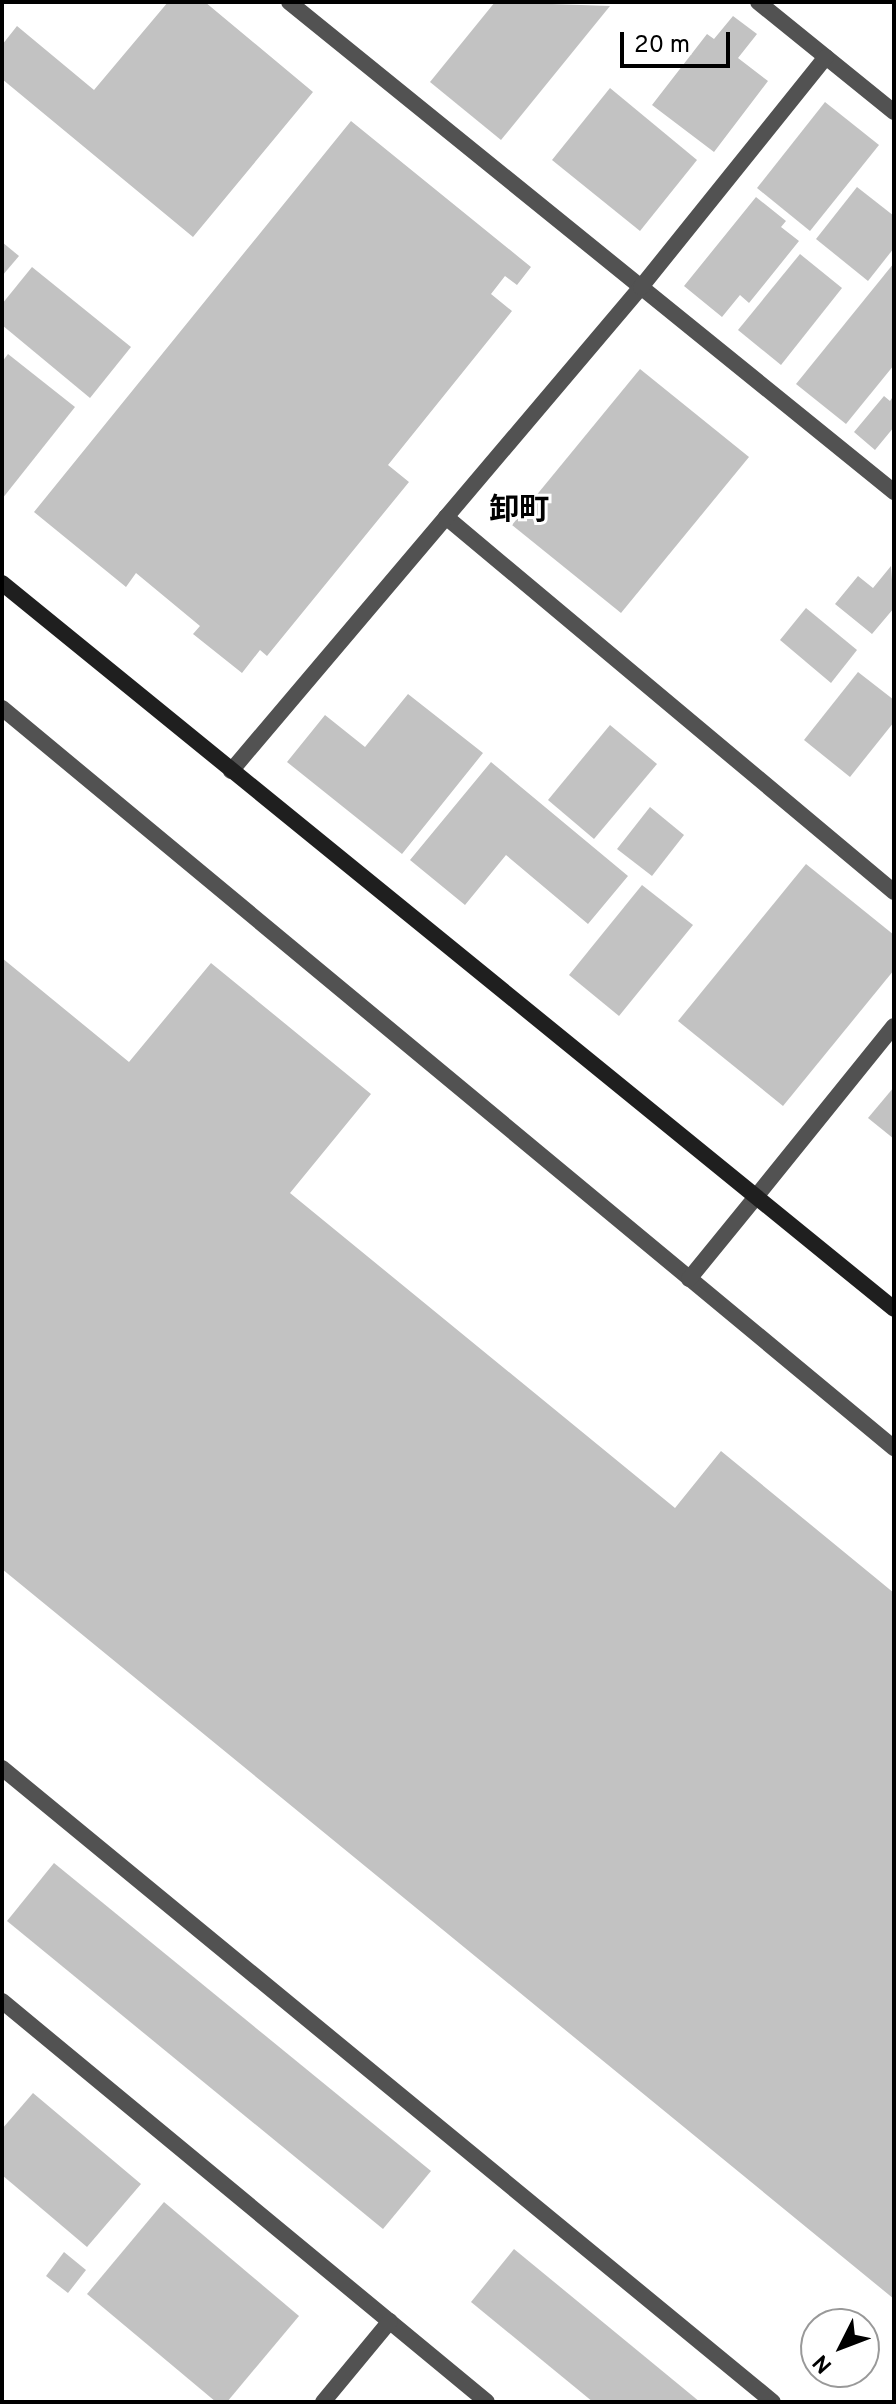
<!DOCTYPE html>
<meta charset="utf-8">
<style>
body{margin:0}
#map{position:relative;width:896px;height:2404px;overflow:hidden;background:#fff;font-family:Overpass,"Noto Sans JP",sans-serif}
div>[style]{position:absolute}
.building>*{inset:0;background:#c2c2c2}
.lane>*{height:16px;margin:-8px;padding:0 8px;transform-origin:8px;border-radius:8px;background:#525252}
.street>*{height:16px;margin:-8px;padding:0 8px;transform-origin:8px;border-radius:8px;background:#525252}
.secondary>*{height:16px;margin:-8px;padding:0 8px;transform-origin:8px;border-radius:8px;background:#1f1f1f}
span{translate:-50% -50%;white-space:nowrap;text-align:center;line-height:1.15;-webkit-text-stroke:6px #fff;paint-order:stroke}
.quarter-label{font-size:30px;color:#000;font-weight:700}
.frame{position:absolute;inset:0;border:4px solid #000;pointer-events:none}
.north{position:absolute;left:800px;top:2308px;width:80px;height:80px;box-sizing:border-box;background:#fff;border:2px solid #999;border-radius:50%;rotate:228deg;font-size:22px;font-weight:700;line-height:32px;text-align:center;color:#000}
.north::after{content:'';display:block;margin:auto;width:28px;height:36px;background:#000;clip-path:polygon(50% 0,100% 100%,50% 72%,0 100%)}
.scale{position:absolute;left:620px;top:32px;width:110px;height:36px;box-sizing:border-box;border:4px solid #000;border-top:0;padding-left:10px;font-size:24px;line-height:28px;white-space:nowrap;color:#000;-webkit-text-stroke:6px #fff;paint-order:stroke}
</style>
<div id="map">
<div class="building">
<div style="clip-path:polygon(168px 2px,205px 2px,313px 92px,193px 237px,2px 79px,2px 45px,17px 26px,94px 90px)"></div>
<div style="clip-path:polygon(495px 2px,610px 6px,501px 140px,430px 82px)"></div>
<div style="clip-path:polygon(733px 16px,757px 34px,738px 58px,768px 81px,714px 152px,652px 105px,707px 34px,714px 39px)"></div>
<div style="clip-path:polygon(610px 88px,697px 160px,640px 231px,552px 160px)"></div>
<div style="clip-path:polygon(825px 102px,879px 145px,810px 231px,757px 188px)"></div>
<div style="clip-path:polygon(351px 121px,531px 267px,517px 285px,505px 276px,491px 294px,512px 311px,388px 465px,409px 482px,267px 656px,260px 650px,242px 673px,193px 634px,200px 626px,136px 573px,126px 587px,34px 512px)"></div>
<div style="clip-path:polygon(857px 187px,894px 216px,894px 248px,868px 281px,816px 239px)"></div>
<div style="clip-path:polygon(756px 197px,786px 221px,781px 227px,799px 241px,749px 303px,740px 295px,722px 317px,684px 286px)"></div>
<div style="clip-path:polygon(2px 242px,19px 256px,2px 276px)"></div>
<div style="clip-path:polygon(800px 254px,842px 288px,781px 365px,738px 330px)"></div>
<div style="clip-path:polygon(894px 263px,894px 365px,846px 424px,796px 384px)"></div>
<div style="clip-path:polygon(32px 267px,131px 347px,90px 398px,2px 325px,2px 304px)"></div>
<div style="clip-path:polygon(8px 354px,75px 407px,2px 499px,2px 362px)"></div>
<div style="clip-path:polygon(640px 369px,749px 457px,621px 613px,512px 525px)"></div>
<div style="clip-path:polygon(894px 395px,894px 427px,875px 450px,854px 432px,884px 396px,890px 401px)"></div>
<div style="clip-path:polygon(891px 566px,894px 608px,872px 634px,835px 604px,858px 576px,873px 588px)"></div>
<div style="clip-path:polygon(806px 608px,857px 650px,831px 683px,780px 640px)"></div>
<div style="clip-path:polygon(858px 672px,894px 700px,894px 722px,850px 777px,804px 740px)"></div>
<div style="clip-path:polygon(408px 694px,483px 753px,402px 854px,287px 762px,325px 715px,365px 747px)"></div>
<div style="clip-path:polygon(610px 725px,657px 764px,594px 839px,548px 800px)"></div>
<div style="clip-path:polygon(491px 762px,628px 876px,588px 924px,506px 855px,465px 905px,410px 860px)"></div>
<div style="clip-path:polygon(650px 807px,684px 835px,652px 876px,617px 849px)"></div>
<div style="clip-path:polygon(806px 864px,894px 935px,894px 970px,783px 1106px,678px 1021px)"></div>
<div style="clip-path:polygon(642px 885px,693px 925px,619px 1016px,569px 975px)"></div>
<div style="clip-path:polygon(2px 958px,129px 1062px,211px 963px,371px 1094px,290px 1193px,675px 1508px,721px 1451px,894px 1593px,894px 2299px,2px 1569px)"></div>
<div style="clip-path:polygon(894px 1087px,894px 1139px,868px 1118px)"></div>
<div style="clip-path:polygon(54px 1863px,431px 2171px,383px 2229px,7px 1921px)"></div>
<div style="clip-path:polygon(33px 2093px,141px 2184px,87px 2247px,2px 2175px,2px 2129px)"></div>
<div style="clip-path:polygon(164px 2202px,299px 2316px,227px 2402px,216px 2402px,87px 2294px)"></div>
<div style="clip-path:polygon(514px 2249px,700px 2402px,593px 2402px,471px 2302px)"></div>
<div style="clip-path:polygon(64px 2252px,86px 2270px,68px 2293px,46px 2276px)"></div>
</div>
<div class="lane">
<div style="left:2px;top:708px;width:1159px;rotate:39.68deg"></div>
<div style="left:689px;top:1279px;width:104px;rotate:-50.8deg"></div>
<div style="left:2px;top:1768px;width:998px;rotate:39.43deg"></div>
</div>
<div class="street">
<div style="left:289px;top:2px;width:779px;rotate:39deg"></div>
<div style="left:758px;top:2px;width:175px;rotate:39deg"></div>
<div style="left:446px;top:517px;width:584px;rotate:39.93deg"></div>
<div style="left:231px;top:771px;width:634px;rotate:-49.73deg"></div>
<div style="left:641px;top:287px;width:295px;rotate:-51.2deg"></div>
<div style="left:755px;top:1198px;width:221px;rotate:-51.1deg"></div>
<div style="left:2px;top:2001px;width:629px;rotate:39.58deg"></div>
<div style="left:323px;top:2402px;width:105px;rotate:-50.4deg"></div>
</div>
<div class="secondary">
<div style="left:2px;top:583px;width:1150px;rotate:39.14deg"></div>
</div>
<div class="quarter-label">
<span style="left:519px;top:512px">卸町</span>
</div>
<div class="frame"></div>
<div class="north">N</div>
<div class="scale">20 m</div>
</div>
